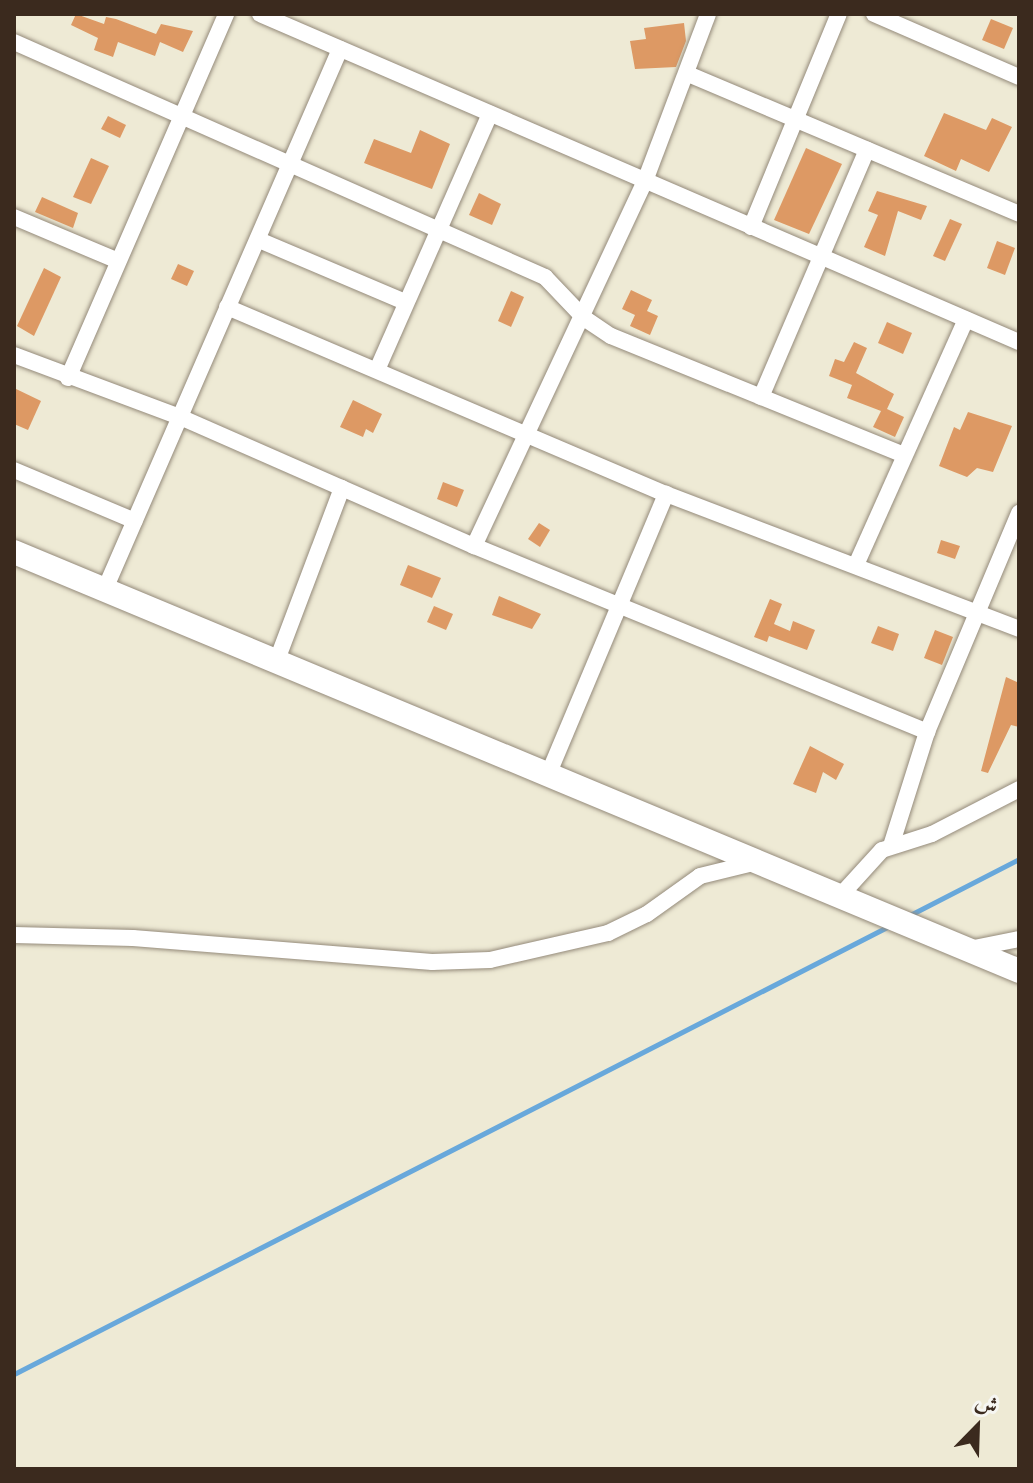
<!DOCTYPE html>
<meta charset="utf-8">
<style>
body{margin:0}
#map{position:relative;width:1033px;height:1483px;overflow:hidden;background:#eeead5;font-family:"Old Standard TT",Amiri,serif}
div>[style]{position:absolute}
.stream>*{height:5px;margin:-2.5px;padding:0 2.5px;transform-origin:2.5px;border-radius:2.5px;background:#68a8db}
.building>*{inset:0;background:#dd9964}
.roads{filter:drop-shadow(0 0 2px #948a7a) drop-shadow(0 0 2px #948a7a)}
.minor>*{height:16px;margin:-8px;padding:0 8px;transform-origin:8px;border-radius:8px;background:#fff}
.secondary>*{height:24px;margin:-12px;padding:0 12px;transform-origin:12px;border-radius:12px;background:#fff}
span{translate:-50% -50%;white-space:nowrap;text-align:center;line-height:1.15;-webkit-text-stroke:6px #f6f6f2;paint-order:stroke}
.frame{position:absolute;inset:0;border:16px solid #3b2a1e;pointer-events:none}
.north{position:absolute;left:937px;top:1387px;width:80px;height:80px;-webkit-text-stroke:6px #f6f6f2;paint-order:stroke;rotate:23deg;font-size:22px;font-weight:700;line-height:32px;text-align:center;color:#3b2a1e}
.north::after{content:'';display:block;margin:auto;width:28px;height:36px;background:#3b2a1e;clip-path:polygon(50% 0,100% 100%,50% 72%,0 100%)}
</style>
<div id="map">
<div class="stream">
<div style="left:908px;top:916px;width:125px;rotate:-27.2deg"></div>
<div style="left:14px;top:1374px;width:983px;rotate:-27.11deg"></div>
</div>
<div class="building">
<div style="clip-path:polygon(76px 14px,104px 24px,106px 17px,116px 19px,156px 34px,161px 24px,193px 31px,183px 52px,160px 42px,155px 56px,118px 42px,113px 57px,94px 50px,98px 38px,71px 25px)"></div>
<div style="clip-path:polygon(991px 19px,1013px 28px,1004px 49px,982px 40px)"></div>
<div style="clip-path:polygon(684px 23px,686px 41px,676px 67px,635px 69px,630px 41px,646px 39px,644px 28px)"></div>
<div style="clip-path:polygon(944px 113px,986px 130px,992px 118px,1012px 127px,989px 172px,961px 159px,956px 171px,924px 156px)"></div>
<div style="clip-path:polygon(108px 116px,126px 125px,120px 138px,101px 129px)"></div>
<div style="clip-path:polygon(420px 130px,450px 144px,432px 189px,364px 163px,374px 139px,411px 153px)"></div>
<div style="clip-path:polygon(806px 148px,842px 164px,809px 234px,774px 220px)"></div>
<div style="clip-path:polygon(91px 158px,109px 166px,91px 204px,73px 197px)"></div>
<div style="clip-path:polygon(877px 191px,927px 206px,921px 220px,898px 211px,885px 256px,864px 247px,878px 215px,868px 211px)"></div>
<div style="clip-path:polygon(479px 193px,501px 204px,492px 225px,469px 215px)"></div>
<div style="clip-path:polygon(42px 197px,78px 213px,73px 228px,35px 212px)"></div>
<div style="clip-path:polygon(950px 219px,962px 224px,945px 261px,933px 256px)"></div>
<div style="clip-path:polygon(997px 241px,1015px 248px,1005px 275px,987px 268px)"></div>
<div style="clip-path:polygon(178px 264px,194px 271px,187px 286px,171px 279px)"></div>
<div style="clip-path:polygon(44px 268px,61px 277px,34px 336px,17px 326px)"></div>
<div style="clip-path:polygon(631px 290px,652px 300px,647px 311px,658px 316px,650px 335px,630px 326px,635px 315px,622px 309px)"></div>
<div style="clip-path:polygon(511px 291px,524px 297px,511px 327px,498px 321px)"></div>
<div style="clip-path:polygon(887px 322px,912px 333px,903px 354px,878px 343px)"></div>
<div style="clip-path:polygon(854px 342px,867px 348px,856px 373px,894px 394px,887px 409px,904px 417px,895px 437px,873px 427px,881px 411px,847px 398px,852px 385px,829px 376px,835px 359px,844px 362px)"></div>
<div style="clip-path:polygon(14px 388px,41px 401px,28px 430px,14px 424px)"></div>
<div style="clip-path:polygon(353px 400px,382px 414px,373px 433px,366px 429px,363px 437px,340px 427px)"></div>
<div style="clip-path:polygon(968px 412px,1012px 426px,993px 472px,977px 468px,967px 477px,939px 466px,954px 427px,960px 430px)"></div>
<div style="clip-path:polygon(443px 482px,464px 490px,457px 507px,437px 499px)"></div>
<div style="clip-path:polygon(539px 523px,550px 530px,540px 547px,528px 539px)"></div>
<div style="clip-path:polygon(941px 540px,960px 546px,955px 559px,937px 553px)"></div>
<div style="clip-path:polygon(408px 565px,441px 578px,432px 598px,400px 585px)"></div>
<div style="clip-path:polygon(499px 596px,541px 614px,532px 629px,492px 615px)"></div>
<div style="clip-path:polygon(770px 599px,782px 604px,774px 624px,790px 631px,793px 621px,815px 630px,807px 650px,769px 636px,767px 642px,754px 637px)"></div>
<div style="clip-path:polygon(434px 606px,453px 614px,446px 630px,427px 622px)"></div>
<div style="clip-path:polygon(878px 626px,899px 634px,893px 651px,871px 643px)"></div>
<div style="clip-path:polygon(935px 630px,953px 637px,942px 665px,924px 658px)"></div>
<div style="clip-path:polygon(1006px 677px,1019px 683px,1019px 727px,1011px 725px,988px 773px,981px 771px)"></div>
<div style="clip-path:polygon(810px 746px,844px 764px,836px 780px,823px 772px,816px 793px,793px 784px)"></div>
</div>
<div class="roads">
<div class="minor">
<div style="left:260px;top:14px;width:827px;rotate:23.37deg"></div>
<div style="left:874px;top:14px;width:158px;rotate:23.5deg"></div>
<div style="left:14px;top:42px;width:581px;rotate:23.87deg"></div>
<div style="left:545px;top:277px;width:57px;rotate:46.4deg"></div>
<div style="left:584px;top:318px;width:32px;rotate:34deg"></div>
<div style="left:611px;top:336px;width:316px;rotate:22.1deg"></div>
<div style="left:688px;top:74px;width:359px;rotate:22.9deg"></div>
<div style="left:14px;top:217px;width:113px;rotate:22.9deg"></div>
<div style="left:751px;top:227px;width:230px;rotate:-67.6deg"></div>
<div style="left:259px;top:240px;width:159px;rotate:23deg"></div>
<div style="left:227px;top:307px;width:477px;rotate:23.1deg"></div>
<div style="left:666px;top:494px;width:378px;rotate:20.9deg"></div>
<div style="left:14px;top:355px;width:177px;rotate:20.5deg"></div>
<div style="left:180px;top:417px;width:321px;rotate:23.7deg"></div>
<div style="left:474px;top:546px;width:490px;rotate:22.3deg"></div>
<div style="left:377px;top:370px;width:280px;rotate:-66.2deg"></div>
<div style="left:68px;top:378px;width:397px;rotate:-66.5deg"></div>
<div style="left:761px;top:397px;width:269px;rotate:-66.8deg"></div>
<div style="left:14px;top:470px;width:131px;rotate:22.9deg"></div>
<div style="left:474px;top:546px;width:403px;rotate:-64.9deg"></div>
<div style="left:645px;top:181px;width:178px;rotate:-69.3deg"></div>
<div style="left:856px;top:565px;width:269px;rotate:-65.9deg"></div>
<div style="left:105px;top:589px;width:589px;rotate:-66.48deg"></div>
<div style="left:277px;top:660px;width:184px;rotate:-69.3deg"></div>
<div style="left:548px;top:775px;width:305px;rotate:-67.2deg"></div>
<div style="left:891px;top:846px;width:120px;rotate:-72.5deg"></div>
<div style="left:927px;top:732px;width:238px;rotate:-67.2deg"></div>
<div style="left:841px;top:895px;width:61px;rotate:-47.7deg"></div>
<div style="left:882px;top:850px;width:52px;rotate:-17.7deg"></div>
<div style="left:932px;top:834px;width:98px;rotate:-27.3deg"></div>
<div style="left:14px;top:935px;width:119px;rotate:1.4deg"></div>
<div style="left:133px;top:938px;width:300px;rotate:4.6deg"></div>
<div style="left:432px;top:962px;width:58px;rotate:-2deg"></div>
<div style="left:490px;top:960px;width:121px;rotate:-12.9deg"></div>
<div style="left:608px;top:933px;width:43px;rotate:-26deg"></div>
<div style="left:647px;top:914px;width:65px;rotate:-35.6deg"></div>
<div style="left:700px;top:876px;width:59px;rotate:-13.8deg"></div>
<div style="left:969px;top:949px;width:51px;rotate:-11.3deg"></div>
</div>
<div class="secondary">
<div style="left:14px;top:552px;width:1089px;rotate:22.63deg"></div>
</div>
</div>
<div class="frame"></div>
<div class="north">ش</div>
</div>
